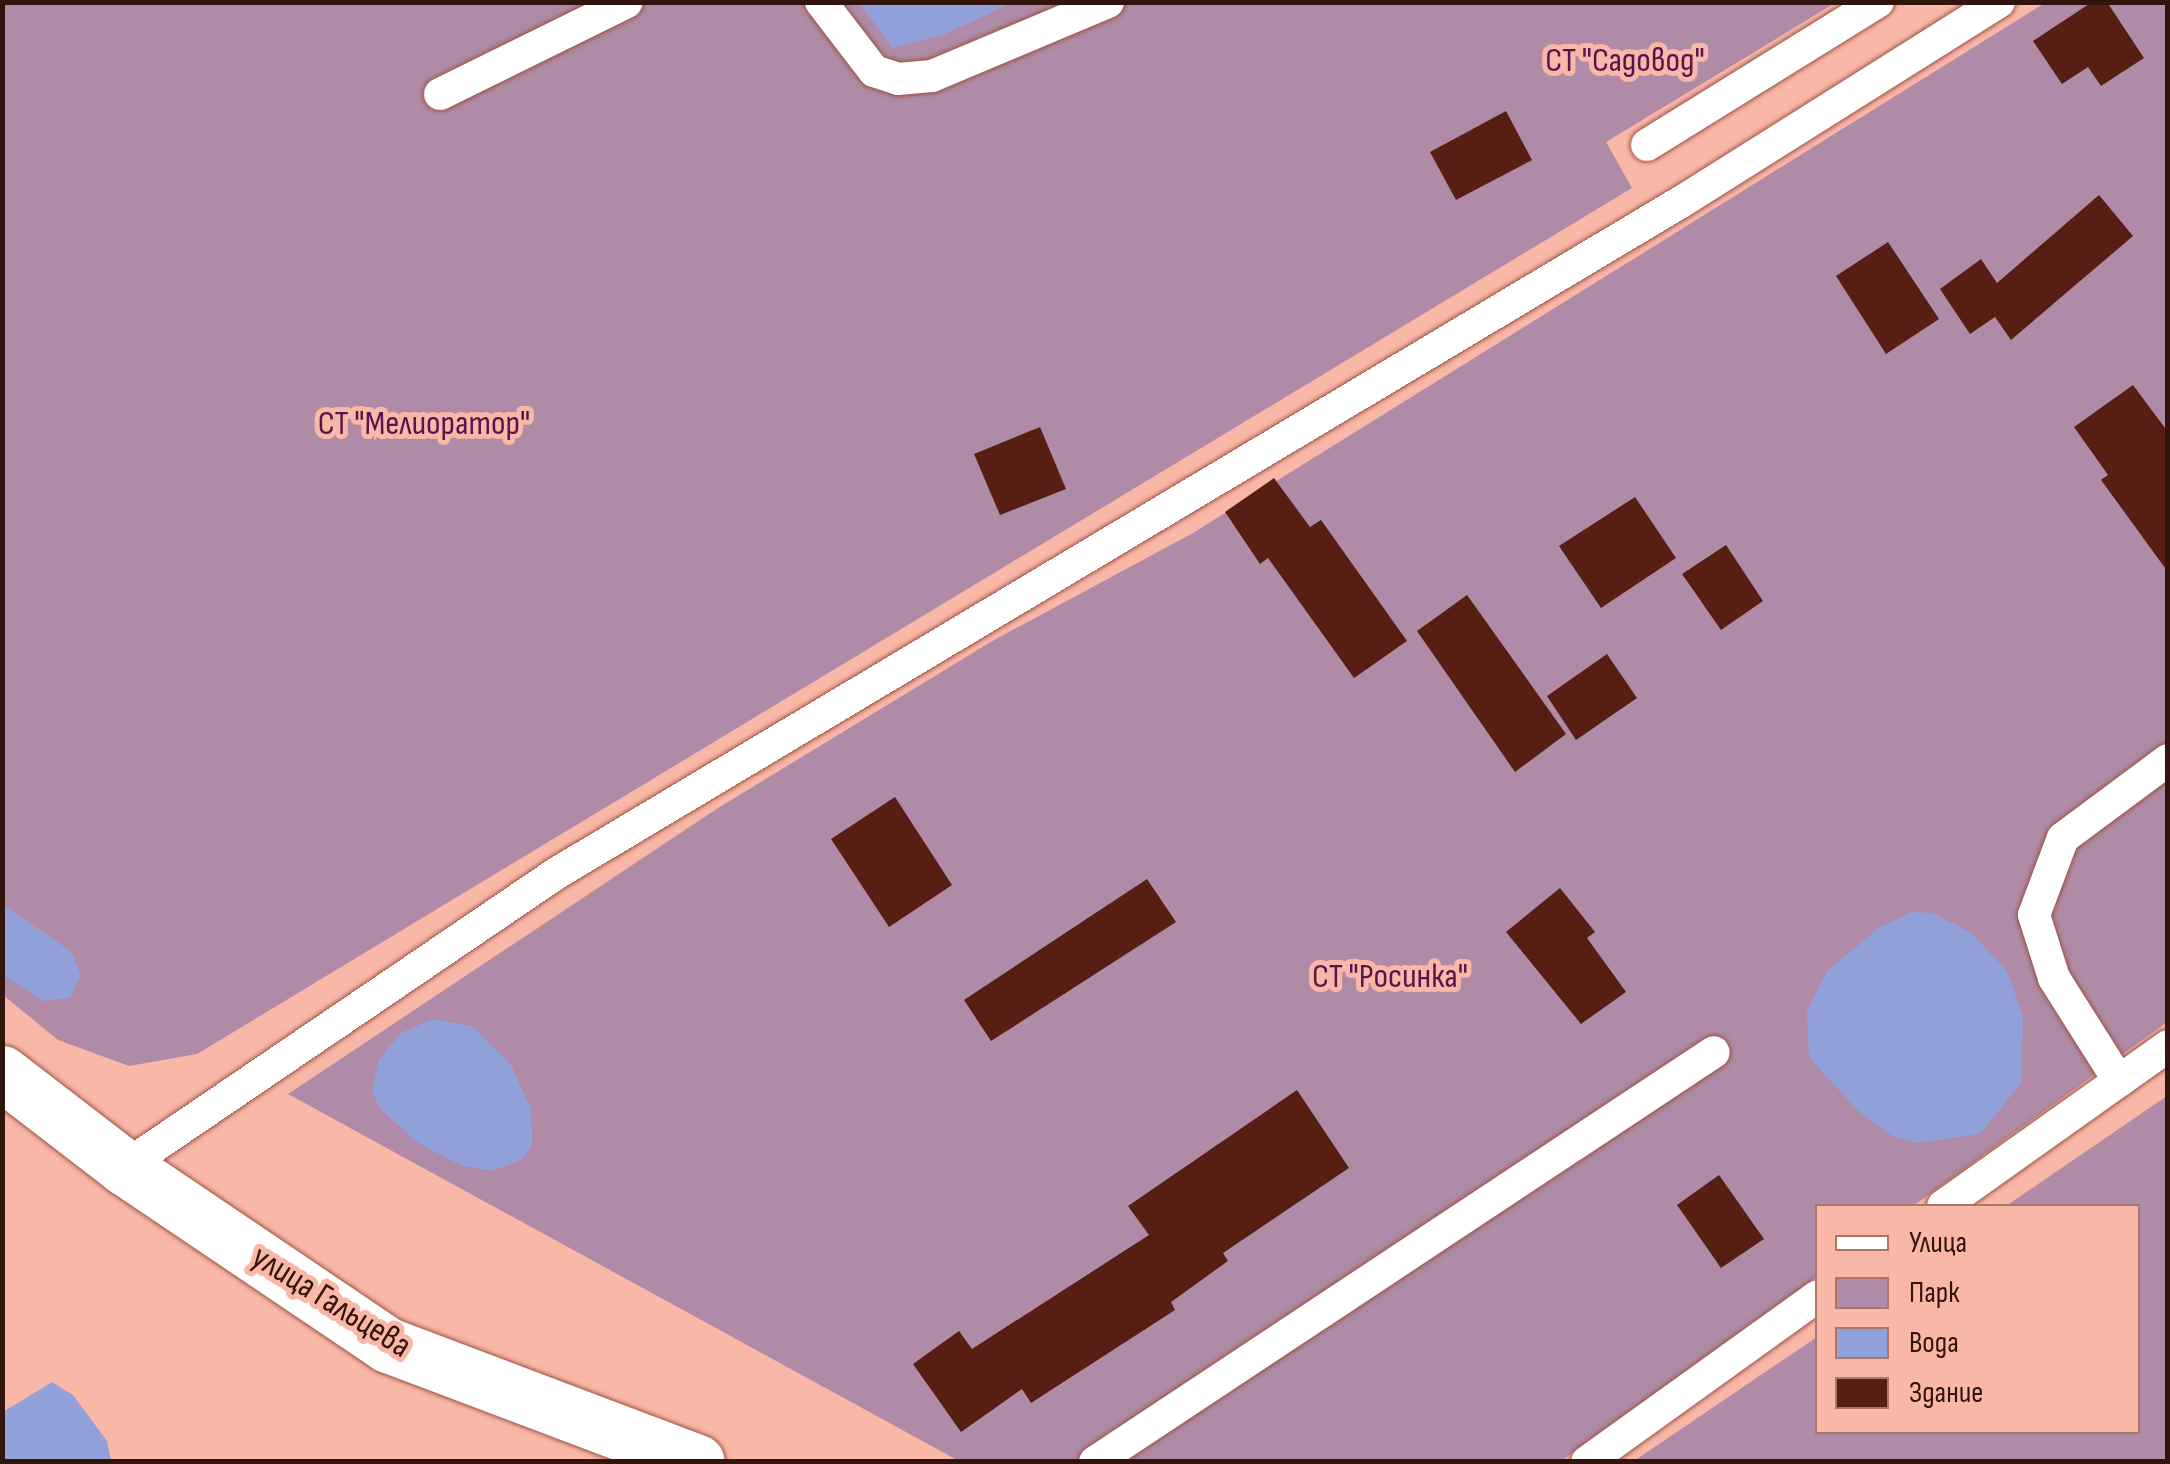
<!DOCTYPE html>
<meta charset="utf-8">
<style>
body{margin:0}
#map{position:relative;width:2170px;height:1464px;overflow:hidden;background:#f9b7a7;font-family:"Sofia Sans Condensed",sans-serif}
div>[style]{position:absolute}
.green>*{inset:0;background:#af8ba7}
.water>*{inset:0;background:#93a1db}
.building>*{inset:0;background:#571f14}
.roads{filter:drop-shadow(0 0 2px #9b5142) drop-shadow(0 0 2px #9b5142)}
.lane>*{height:32px;margin:-16px;padding:0 16px;transform-origin:16px;border-radius:16px;background:#fff}
.street>*{height:55px;margin:-27.5px;padding:0 27.5px;transform-origin:27.5px;border-radius:27.5px;background:#fff}
span{translate:-50% -50%;white-space:nowrap;text-align:center;line-height:1.15;-webkit-text-stroke:10px #f9b7a7;paint-order:stroke}
.park-label{font-size:35px;color:#55164d}
.street-label{font-size:35px;color:#32140d}
.frame{position:absolute;inset:0;border:5px solid #32140d;pointer-events:none}
.legend{position:absolute;left:1815px;top:1204px;width:325px;height:230px;box-sizing:border-box;background:#f9b7a7;border:2px solid #a97669;margin:0;padding:12px 18px;list-style:none;font-size:30px;color:#32140d}
.legend li{display:flex;align-items:center;gap:20px;height:50px}
.legend b{width:50px;border:2px solid #a97669}
</style>
<div id="map">
<div class="green">
<div style="clip-path:polygon(2px 3px,1835px 3px,1606px 142px,1632px 188px,197px 1054px,129px 1066px,58px 1040px,3px 995px)"></div>
<div style="clip-path:polygon(2045px 3px,2167px 3px,2167px 1022px,1913px 1206px,1818px 1206px,1817px 1276px,1561px 1461px,959px 1461px,288px 1094px,718px 808px,994px 640px,1193px 533px)"></div>
<div style="clip-path:polygon(2167px 1096px,2167px 1461px,1634px 1461px,1817px 1337px,1818px 1432px,2138px 1432px,2138px 1206px,2006px 1206px)"></div>
</div>
<div class="water">
<div style="clip-path:polygon(859px 3px,1012px 3px,945px 34px,893px 48px)"></div>
<div style="clip-path:polygon(2px 904px,72px 952px,81px 976px,70px 998px,43px 1001px,3px 975px)"></div>
<div style="clip-path:polygon(1912px 912px,1932px 913px,1970px 932px,2007px 971px,2023px 1017px,2021px 1083px,1980px 1134px,1918px 1143px,1894px 1137px,1858px 1111px,1809px 1057px,1807px 1012px,1827px 971px,1880px 927px)"></div>
<div style="clip-path:polygon(433px 1019px,472px 1026px,510px 1063px,531px 1109px,532px 1145px,522px 1160px,491px 1171px,460px 1165px,415px 1141px,379px 1107px,372px 1091px,379px 1059px,401px 1033px)"></div>
<div style="clip-path:polygon(52px 1382px,73px 1395px,107px 1441px,111px 1461px,3px 1461px,3px 1412px)"></div>
</div>
<div class="building">
<div style="clip-path:polygon(2092px 2px,2107px 2px,2144px 58px,2101px 86px,2088px 67px,2062px 84px,2033px 41px)"></div>
<div style="clip-path:polygon(1506px 111px,1532px 160px,1456px 200px,1430px 152px)"></div>
<div style="clip-path:polygon(2099px 195px,2133px 236px,2011px 340px,1995px 317px,1970px 334px,1940px 289px,1981px 259px,1997px 283px)"></div>
<div style="clip-path:polygon(1888px 242px,1939px 319px,1886px 354px,1836px 276px)"></div>
<div style="clip-path:polygon(2133px 385px,2168px 432px,2168px 572px,2101px 480px,2108px 475px,2074px 427px)"></div>
<div style="clip-path:polygon(1040px 427px,1066px 489px,1000px 515px,974px 454px)"></div>
<div style="clip-path:polygon(1274px 478px,1310px 527px,1321px 520px,1407px 641px,1354px 678px,1268px 558px,1260px 564px,1225px 512px)"></div>
<div style="clip-path:polygon(1635px 497px,1676px 558px,1601px 608px,1559px 546px)"></div>
<div style="clip-path:polygon(1726px 545px,1763px 601px,1721px 630px,1682px 574px)"></div>
<div style="clip-path:polygon(1467px 595px,1566px 734px,1515px 772px,1417px 631px)"></div>
<div style="clip-path:polygon(1607px 654px,1637px 698px,1576px 740px,1547px 696px)"></div>
<div style="clip-path:polygon(895px 797px,952px 885px,889px 927px,831px 839px)"></div>
<div style="clip-path:polygon(1147px 879px,1176px 922px,991px 1041px,964px 1000px)"></div>
<div style="clip-path:polygon(1560px 888px,1595px 932px,1587px 938px,1626px 992px,1581px 1024px,1506px 932px)"></div>
<div style="clip-path:polygon(1297px 1090px,1349px 1168px,1223px 1253px,1228px 1261px,1171px 1302px,1175px 1310px,1031px 1403px,1022px 1389px,961px 1432px,913px 1364px,959px 1331px,972px 1349px,1149px 1235px,1128px 1206px)"></div>
<div style="clip-path:polygon(1719px 1175px,1764px 1239px,1721px 1268px,1677px 1205px)"></div>
</div>
<div class="roads">
<div class="lane">
<div style="left:821px;top:2px;width:87px;rotate:52.5deg"></div>
<div style="left:874px;top:71px;width:25px;rotate:18deg"></div>
<div style="left:898px;top:79px;width:34px;rotate:-5deg"></div>
<div style="left:932px;top:76px;width:191px;rotate:-22.8deg"></div>
<div style="left:440px;top:94px;width:208px;rotate:-26.2deg"></div>
<div style="left:1647px;top:145px;width:272px;rotate:-31.8deg"></div>
<div style="left:2119px;top:1081px;width:122px;rotate:-122.3deg"></div>
<div style="left:2054px;top:978px;width:66px;rotate:-107.6deg"></div>
<div style="left:2034px;top:915px;width:82px;rotate:-69.4deg"></div>
<div style="left:2063px;top:838px;width:131px;rotate:-36.6deg"></div>
<div style="left:124px;top:1167px;width:523px;rotate:-34.18deg"></div>
<div style="left:557px;top:873px;width:1309px;rotate:-30.84deg"></div>
<div style="left:1681px;top:202px;width:376px;rotate:-32.2deg"></div>
<div style="left:1943px;top:1206px;width:276px;rotate:-35.4deg"></div>
<div style="left:1095px;top:1462px;width:742px;rotate:-33.52deg"></div>
<div style="left:1587px;top:1462px;width:284px;rotate:-35.7deg"></div>
</div>
<div class="street">
<div style="left:2px;top:1073px;width:154px;rotate:37.6deg"></div>
<div style="left:124px;top:1167px;width:318px;rotate:34deg"></div>
<div style="left:388px;top:1345px;width:330px;rotate:20.7deg"></div>
</div>
</div>
<div class="park-label">
<span style="left:1625px;top:61px">СТ "Садовод"</span>
<span style="left:424px;top:424px">СТ "Мелиоратор"</span>
<span style="left:1390px;top:977px">СТ "Росинка"</span>
</div>
<div class="street-label">
<span style="left:331px;top:1302px;rotate:32deg">улица Гальцева</span>
</div>
<div class="frame"></div>
<ul class="legend">
<li><b style="height:12px;background:#fff"></b>Улица</li>
<li><b style="height:28px;background:#af8ba7"></b>Парк</li>
<li><b style="height:28px;background:#93a1db"></b>Вода</li>
<li><b style="height:28px;background:#571f14"></b>Здание</li>
</ul>
</div>
